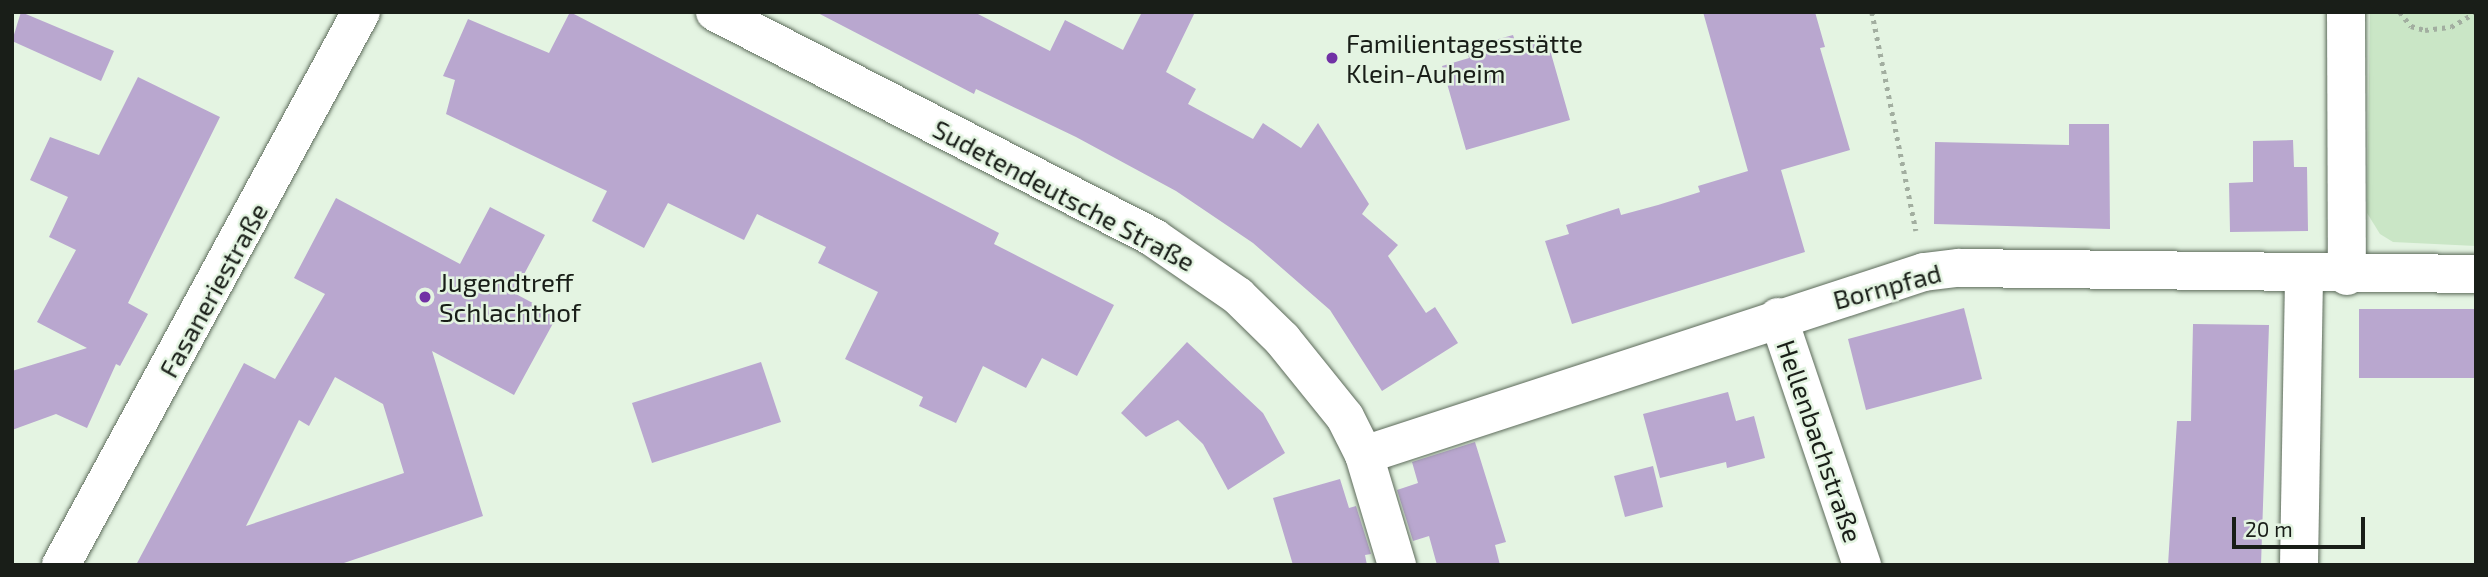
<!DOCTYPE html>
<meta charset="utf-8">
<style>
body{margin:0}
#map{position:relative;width:2488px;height:577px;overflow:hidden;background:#e4f4e2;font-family:"Exo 2",sans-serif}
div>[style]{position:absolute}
.green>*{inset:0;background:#cae6c6}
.building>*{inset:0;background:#b9a7cf}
.path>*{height:4.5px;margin-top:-2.25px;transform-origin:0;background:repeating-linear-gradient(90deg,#a2aea0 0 3.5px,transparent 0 8.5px)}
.roads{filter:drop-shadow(0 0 2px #5d6b5b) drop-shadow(0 0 2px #5d6b5b)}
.minor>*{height:38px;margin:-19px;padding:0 19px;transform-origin:19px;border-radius:19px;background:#fff}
.tertiary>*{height:38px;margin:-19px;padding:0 19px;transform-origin:19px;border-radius:19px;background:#fff}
.dots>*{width:19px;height:19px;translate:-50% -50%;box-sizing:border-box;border:4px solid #e4f4e2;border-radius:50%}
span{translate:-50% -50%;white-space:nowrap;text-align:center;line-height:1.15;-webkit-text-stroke:5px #e4f4e2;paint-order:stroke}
.poi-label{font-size:26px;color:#191e18}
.left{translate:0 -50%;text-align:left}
.street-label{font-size:26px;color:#191e18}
.frame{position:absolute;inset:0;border:14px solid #191e18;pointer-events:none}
.scale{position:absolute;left:2232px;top:517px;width:133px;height:32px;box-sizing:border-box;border:4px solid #191e18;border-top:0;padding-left:9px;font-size:21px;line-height:24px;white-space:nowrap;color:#191e18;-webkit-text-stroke:5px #e4f4e2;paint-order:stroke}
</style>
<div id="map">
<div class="green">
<div style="clip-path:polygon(2370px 12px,2476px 12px,2476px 246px,2393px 242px,2380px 234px,2367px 213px)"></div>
</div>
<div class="building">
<div style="clip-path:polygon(21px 12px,114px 51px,101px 81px,12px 41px)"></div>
<div style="clip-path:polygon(570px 12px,999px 233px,994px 244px,1114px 305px,1077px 376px,1042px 358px,1026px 388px,983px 366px,956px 423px,919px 406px,923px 397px,845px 359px,878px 292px,818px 263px,826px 247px,757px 214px,744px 240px,668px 203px,644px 248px,592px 221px,607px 191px,446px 114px,455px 80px,443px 76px,468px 19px,549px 53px)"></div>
<div style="clip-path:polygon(816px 12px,974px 12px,1050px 51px,1065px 20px,1123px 50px,1142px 12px,1195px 12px,1166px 72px,1196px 89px,1188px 104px,1253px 139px,1263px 123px,1301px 148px,1318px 123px,1369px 204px,1362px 214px,1398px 245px,1388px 256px,1426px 313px,1435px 307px,1458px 343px,1382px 391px,1330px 310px,1253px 243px,1176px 191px,1076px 137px,976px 89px,974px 94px)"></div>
<div style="clip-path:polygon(1703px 12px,1815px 12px,1825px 47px,1820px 48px,1850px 150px,1781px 170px,1805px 252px,1572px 324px,1545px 241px,1569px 234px,1566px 225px,1619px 208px,1621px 215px,1658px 205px,1700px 192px,1698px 186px,1748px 171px)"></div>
<div style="clip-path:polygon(1513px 35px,1516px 44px,1546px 36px,1570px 120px,1466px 150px,1442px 66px,1469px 58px,1466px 48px)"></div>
<div style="clip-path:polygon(138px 77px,220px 117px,128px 303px,148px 314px,120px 366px,116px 364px,87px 428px,56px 414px,12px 430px,12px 371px,87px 348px,37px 322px,76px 250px,49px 237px,68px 197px,30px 180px,50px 137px,99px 155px)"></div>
<div style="clip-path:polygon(2069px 124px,2109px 124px,2110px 229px,1934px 224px,1935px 142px,2069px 145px)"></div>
<div style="clip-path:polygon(2293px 140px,2294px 167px,2307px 167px,2308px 231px,2230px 232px,2229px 183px,2253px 182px,2253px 141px)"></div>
<div style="clip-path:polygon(evenodd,336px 198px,460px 264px,490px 207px,545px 235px,514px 293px,557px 316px,514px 395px,432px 351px,483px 516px,338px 565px,136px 565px,244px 363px,275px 379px,325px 294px,294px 278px,336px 198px,335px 377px,383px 404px,404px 473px,246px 526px,299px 420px,309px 426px,335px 377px)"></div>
<div style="clip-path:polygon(1964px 308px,1982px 379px,1866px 410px,1848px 339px)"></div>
<div style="clip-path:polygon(2359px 309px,2476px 309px,2476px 378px,2359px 378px)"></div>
<div style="clip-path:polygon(2193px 324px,2269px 325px,2261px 565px,2168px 565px,2177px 421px,2191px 421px)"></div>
<div style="clip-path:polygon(1187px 342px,1263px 413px,1285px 453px,1228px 490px,1203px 444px,1178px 420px,1146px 437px,1121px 413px)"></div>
<div style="clip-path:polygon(761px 362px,781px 422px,652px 463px,632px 403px)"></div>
<div style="clip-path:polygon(1728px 392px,1736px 421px,1754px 416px,1765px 458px,1727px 468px,1726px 462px,1660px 478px,1643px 414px)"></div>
<div style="clip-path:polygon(1475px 442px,1506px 542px,1495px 545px,1500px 565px,1437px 565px,1429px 536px,1413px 541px,1397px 490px,1418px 483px,1412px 462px)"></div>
<div style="clip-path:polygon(1653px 466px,1663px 507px,1625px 517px,1614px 476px)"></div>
<div style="clip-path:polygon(1340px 479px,1349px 508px,1356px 506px,1371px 554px,1365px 555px,1367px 565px,1293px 565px,1273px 498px)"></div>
</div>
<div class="path">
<div style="left:1872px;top:12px;width:223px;rotate:78.6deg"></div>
<div style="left:2400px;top:12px;width:18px;rotate:52deg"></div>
<div style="left:2411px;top:26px;width:15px;rotate:16deg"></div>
<div style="left:2425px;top:30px;width:26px;rotate:-7deg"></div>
<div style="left:2451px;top:27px;width:29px;rotate:-31deg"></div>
</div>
<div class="roads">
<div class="minor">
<div style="left:715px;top:12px;width:494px;rotate:27.2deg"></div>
<div style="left:1154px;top:238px;width:102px;rotate:34.6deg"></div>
<div style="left:1238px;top:296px;width:62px;rotate:44.3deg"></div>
<div style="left:1282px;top:339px;width:100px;rotate:51.1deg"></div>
<div style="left:1345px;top:417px;width:42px;rotate:63.4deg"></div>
<div style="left:1364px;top:455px;width:115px;rotate:73.3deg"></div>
<div style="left:2346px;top:12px;width:264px;rotate:89.8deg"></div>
<div style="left:1778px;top:317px;width:262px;rotate:71.3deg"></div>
<div style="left:1364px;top:455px;width:589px;rotate:-18.1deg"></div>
<div style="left:1924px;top:272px;width:35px;rotate:-7deg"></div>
<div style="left:1959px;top:268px;width:517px;rotate:0.66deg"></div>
<div style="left:2299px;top:565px;width:290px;rotate:-89deg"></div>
</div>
<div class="tertiary">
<div style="left:61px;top:565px;width:629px;rotate:-61.52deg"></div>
</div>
</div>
<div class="dots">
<div style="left:1332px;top:58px;background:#7131a5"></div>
<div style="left:425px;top:297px;background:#7131a5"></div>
</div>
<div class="poi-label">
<span class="left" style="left:1346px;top:58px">Familientagesstätte<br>Klein-Auheim</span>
<span class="left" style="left:439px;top:297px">Jugendtreff<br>Schlachthof</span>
</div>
<div class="street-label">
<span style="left:1064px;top:195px;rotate:28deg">Sudetendeutsche Straße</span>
<span style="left:1887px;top:286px;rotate:-15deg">Bornpfad</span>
<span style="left:213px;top:290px;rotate:-61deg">Fasaneriestraße</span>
<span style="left:1820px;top:441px;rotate:71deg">Hellenbachstraße</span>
</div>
<div class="frame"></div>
<div class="scale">20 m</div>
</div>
